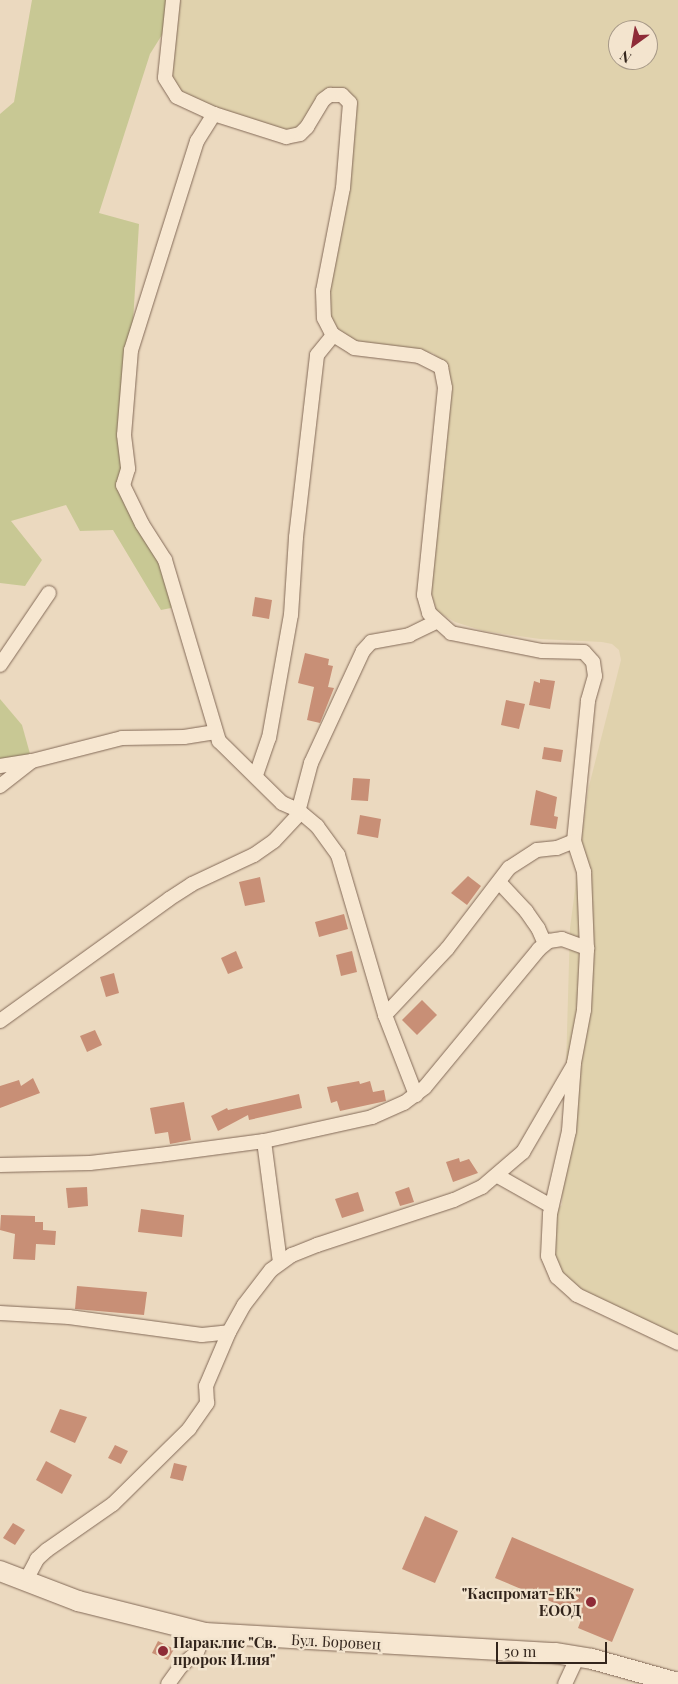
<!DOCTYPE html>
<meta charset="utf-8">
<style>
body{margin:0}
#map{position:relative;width:678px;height:1684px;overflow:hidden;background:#ebd9bf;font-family:"Playfair Display",serif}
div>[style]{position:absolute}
.farmland>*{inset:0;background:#e0d2ad}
.green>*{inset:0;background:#c8c894}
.building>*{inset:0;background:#c88f76}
.roads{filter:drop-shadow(0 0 1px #836a58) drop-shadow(0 0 1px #836a58)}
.street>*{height:14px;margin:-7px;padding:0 7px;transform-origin:7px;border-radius:7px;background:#f7e7d1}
.secondary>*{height:20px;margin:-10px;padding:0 10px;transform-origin:10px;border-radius:10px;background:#f7e7d1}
.dots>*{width:14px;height:14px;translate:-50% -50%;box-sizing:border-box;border:2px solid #f3e4ce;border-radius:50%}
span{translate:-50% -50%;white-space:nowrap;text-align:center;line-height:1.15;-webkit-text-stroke:4.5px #f3e4ce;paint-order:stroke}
.poi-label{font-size:15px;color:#33251c;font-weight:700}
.right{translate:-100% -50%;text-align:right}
.left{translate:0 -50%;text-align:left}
.street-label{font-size:15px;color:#33251c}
.north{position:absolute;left:608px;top:20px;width:50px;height:50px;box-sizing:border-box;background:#f3e4ce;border:1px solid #a69887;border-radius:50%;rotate:212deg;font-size:14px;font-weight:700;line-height:20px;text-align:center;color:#33251c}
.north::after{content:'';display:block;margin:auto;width:18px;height:22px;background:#8e2b37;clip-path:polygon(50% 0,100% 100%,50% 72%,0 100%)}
.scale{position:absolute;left:496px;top:1642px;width:111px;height:22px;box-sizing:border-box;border:2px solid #33251c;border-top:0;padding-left:6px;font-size:15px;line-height:18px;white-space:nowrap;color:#33251c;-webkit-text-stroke:4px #f3e4ce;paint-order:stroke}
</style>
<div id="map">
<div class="farmland">
<div style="clip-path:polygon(evenodd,173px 0,678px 0,678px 1343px,557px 1277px,550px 1214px,562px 1205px,570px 928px,588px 790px,621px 660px,619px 650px,612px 644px,602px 642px,540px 639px,484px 631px,455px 622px,437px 611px,431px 592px,446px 366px,433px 353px,345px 340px,327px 316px,351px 110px,335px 94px,292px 136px,186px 102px,165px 64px,173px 0,618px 30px,648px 30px,648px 60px,618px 60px,618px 30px)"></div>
</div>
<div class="green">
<div style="clip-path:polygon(32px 0,173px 0,170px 22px,150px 54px,99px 213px,139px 224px,123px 485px,178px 597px,171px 608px,161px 610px,113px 530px,80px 531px,66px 505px,11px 521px,42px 560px,25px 586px,0 583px,0 114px,14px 102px)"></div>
<div style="clip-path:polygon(0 699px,22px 725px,32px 761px,0 766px)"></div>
</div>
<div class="building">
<div style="clip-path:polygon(255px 597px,272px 600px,269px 619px,252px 616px)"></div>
<div style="clip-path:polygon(305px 653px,329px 659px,328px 665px,333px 666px,328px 687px,334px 688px,320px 723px,307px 720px,314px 687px,298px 683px)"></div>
<div style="clip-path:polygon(540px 679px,555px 681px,550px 709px,529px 705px,534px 681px,540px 683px)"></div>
<div style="clip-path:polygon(506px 700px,525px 704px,519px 729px,501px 725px)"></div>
<div style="clip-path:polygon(544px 747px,563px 750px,561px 762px,542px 759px)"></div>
<div style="clip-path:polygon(353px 778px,370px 779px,368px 801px,351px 800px)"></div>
<div style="clip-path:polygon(536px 790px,557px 797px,554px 816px,558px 817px,556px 829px,530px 825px)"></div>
<div style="clip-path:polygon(360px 815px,381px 819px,378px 838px,357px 834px)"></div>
<div style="clip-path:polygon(468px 876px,481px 886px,467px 905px,451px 893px)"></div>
<div style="clip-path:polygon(260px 877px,265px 902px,245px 906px,239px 882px)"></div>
<div style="clip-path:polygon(344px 914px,348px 929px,319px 937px,315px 922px)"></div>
<div style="clip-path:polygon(236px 951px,243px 968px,228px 974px,221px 958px)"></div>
<div style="clip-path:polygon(352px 951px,357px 972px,341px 976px,336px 955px)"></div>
<div style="clip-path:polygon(114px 973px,119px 993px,106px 997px,100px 977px)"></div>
<div style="clip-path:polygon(422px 1000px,437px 1015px,417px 1035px,402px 1020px)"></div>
<div style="clip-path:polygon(95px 1030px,102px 1045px,87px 1052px,80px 1036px)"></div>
<div style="clip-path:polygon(33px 1078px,40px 1093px,0 1108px,0 1086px,19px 1080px,21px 1086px)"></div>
<div style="clip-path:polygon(359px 1081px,360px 1084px,370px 1081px,373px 1092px,384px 1090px,386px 1101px,340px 1111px,337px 1101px,331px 1103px,327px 1087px)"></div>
<div style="clip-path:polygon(299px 1094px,302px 1108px,249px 1120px,248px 1115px,218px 1131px,211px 1116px,227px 1108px,228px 1110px)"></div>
<div style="clip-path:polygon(184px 1102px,191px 1140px,170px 1144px,168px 1132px,155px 1134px,150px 1108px)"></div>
<div style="clip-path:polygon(459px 1158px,460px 1162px,469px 1159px,478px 1173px,453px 1182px,446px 1162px)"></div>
<div style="clip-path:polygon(87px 1187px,88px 1206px,68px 1208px,66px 1188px)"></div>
<div style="clip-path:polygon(409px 1187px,414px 1202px,400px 1206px,395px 1192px)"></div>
<div style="clip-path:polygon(358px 1192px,364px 1211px,342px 1218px,335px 1199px)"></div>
<div style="clip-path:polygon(141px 1209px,184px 1215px,182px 1237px,138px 1232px)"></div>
<div style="clip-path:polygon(1px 1215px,35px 1216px,35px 1222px,43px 1222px,43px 1230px,56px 1231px,55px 1245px,36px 1244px,35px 1260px,13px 1259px,15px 1234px,0 1230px)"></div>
<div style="clip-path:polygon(77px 1286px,147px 1292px,144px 1315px,75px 1309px)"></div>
<div style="clip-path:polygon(60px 1409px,87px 1417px,75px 1443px,50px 1432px)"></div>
<div style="clip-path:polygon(115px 1445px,128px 1451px,121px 1464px,108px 1458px)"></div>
<div style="clip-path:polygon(46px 1461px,72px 1475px,62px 1494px,36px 1480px)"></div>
<div style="clip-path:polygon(174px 1463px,187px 1466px,183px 1481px,170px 1478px)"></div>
<div style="clip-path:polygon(425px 1516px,458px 1531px,435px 1583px,402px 1569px)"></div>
<div style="clip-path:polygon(13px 1523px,25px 1530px,15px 1545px,3px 1538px)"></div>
<div style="clip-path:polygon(512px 1537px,634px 1589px,612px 1642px,578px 1628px,583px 1615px,495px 1578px)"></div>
<div style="clip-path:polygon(158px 1641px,174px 1649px,168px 1660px,152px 1653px)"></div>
</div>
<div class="roads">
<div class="street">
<div style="left:173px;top:0;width:78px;rotate:95.9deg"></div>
<div style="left:165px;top:78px;width:22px;rotate:58deg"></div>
<div style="left:177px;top:97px;width:41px;rotate:24.7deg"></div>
<div style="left:214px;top:114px;width:76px;rotate:17.7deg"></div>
<div style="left:286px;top:137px;width:14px;rotate:-12deg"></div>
<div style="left:300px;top:134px;width:10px;rotate:-45deg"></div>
<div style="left:307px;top:127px;width:31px;rotate:-59deg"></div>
<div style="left:323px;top:100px;width:9px;rotate:-36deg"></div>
<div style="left:330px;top:95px;width:12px"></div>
<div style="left:342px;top:95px;width:11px;rotate:45deg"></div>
<div style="left:350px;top:103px;width:85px;rotate:94.7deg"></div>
<div style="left:343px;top:188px;width:105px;rotate:101deg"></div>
<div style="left:323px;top:291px;width:27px;rotate:88deg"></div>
<div style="left:324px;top:318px;width:18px;rotate:63deg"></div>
<div style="left:332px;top:334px;width:26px;rotate:32deg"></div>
<div style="left:354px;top:348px;width:65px;rotate:7deg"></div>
<div style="left:419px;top:356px;width:25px;rotate:27deg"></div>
<div style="left:441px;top:367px;width:21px;rotate:79deg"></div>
<div style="left:445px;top:388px;width:208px;rotate:95.8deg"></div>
<div style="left:424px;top:595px;width:19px;rotate:74deg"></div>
<div style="left:429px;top:613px;width:30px;rotate:42deg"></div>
<div style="left:451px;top:633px;width:93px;rotate:11.2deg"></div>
<div style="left:542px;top:651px;width:42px;rotate:1.4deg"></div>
<div style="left:584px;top:652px;width:13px;rotate:48deg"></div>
<div style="left:593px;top:662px;width:14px;rotate:82deg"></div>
<div style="left:595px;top:676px;width:26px;rotate:106deg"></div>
<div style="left:588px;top:701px;width:141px;rotate:95.7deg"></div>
<div style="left:574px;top:841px;width:33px;rotate:72deg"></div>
<div style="left:584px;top:872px;width:78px;rotate:87.8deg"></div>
<div style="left:587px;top:950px;width:60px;rotate:92.9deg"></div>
<div style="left:584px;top:1010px;width:54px;rotate:100.7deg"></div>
<div style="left:574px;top:1063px;width:68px;rotate:94.2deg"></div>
<div style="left:569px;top:1131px;width:85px;rotate:102.9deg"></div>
<div style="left:550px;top:1214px;width:42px;rotate:92.7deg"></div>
<div style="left:548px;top:1256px;width:23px;rotate:67deg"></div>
<div style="left:557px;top:1277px;width:27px;rotate:42deg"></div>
<div style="left:577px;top:1295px;width:112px;rotate:25.4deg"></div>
<div style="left:214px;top:114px;width:32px;rotate:122deg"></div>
<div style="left:197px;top:141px;width:219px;rotate:107.5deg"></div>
<div style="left:131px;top:350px;width:85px;rotate:94.7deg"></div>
<div style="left:124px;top:435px;width:34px;rotate:83deg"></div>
<div style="left:128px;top:469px;width:17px;rotate:107deg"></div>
<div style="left:123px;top:485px;width:43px;rotate:64deg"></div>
<div style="left:142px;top:524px;width:43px;rotate:57.4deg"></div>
<div style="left:165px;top:560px;width:189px;rotate:73.4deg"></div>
<div style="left:219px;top:741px;width:88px;rotate:44.5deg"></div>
<div style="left:282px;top:803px;width:17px;rotate:24deg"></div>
<div style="left:298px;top:810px;width:25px;rotate:40deg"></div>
<div style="left:317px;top:826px;width:36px;rotate:54deg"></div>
<div style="left:338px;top:855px;width:167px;rotate:73.6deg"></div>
<div style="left:385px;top:1015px;width:86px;rotate:68.8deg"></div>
<div style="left:0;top:665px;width:87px;rotate:-55.8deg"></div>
<div style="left:32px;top:761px;width:93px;rotate:-14.3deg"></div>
<div style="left:122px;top:738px;width:62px;rotate:-0.9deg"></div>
<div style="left:184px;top:737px;width:32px;rotate:-9deg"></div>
<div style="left:0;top:766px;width:32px;rotate:-9deg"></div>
<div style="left:32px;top:761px;width:41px;rotate:142deg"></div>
<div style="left:256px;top:775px;width:39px;rotate:-71deg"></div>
<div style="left:269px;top:738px;width:125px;rotate:-79.9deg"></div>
<div style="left:291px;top:615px;width:78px;rotate:-86.3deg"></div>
<div style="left:296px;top:537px;width:183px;rotate:-83.4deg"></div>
<div style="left:317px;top:355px;width:26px;rotate:-51deg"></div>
<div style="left:499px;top:882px;width:40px;rotate:47deg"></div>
<div style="left:526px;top:911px;width:21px;rotate:55deg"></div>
<div style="left:538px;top:928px;width:17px;rotate:66deg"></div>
<div style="left:385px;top:1015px;width:91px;rotate:-46.8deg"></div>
<div style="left:447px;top:949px;width:102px;rotate:-52.6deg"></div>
<div style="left:509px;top:868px;width:33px;rotate:-33deg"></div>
<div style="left:537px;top:850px;width:20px;rotate:-6deg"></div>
<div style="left:557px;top:848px;width:18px;rotate:-22deg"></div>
<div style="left:0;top:1021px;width:208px;rotate:-35.8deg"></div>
<div style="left:169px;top:899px;width:27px;rotate:-33deg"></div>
<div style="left:192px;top:884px;width:68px;rotate:-25.1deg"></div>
<div style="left:254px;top:855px;width:24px;rotate:-35deg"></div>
<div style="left:274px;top:841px;width:34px;rotate:-47deg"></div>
<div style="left:297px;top:816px;width:55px;rotate:-75.2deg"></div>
<div style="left:311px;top:763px;width:123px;rotate:-65.1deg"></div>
<div style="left:363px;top:651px;width:12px;rotate:-48deg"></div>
<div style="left:371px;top:642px;width:39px;rotate:-10deg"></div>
<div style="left:409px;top:635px;width:30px;rotate:-26deg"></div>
<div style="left:264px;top:1141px;width:122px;rotate:82.5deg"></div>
<div style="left:0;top:1165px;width:90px;rotate:-1.3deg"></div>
<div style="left:90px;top:1163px;width:69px;rotate:-6.6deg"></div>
<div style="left:159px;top:1155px;width:106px;rotate:-7.6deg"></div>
<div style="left:264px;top:1141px;width:111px;rotate:-12.5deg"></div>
<div style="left:372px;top:1117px;width:35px;rotate:-24deg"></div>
<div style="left:404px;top:1103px;width:26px;rotate:-37deg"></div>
<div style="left:425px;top:1087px;width:179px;rotate:-50.4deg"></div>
<div style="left:539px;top:949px;width:13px;rotate:-39deg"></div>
<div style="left:549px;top:941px;width:13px;rotate:-9deg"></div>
<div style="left:562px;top:939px;width:27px;rotate:20deg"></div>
<div style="left:498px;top:1176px;width:61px;rotate:29.5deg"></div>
<div style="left:0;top:1313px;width:69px;rotate:3.3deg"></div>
<div style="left:69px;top:1317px;width:134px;rotate:7.7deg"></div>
<div style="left:202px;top:1335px;width:27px;rotate:-6deg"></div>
<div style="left:25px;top:1582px;width:26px;rotate:-62deg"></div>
<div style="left:37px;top:1559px;width:13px;rotate:-42deg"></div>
<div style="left:47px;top:1550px;width:80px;rotate:-34.9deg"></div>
<div style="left:113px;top:1504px;width:107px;rotate:-44.6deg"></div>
<div style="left:189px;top:1429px;width:32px;rotate:-55deg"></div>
<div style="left:207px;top:1403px;width:17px;rotate:-93deg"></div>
<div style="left:206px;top:1386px;width:59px;rotate:-66.9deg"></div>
<div style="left:229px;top:1332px;width:31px;rotate:-61deg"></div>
<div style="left:244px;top:1305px;width:44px;rotate:-52.4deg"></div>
<div style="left:271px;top:1270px;width:26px;rotate:-36deg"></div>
<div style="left:292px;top:1255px;width:27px;rotate:-22deg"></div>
<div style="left:317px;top:1245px;width:144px;rotate:-18.2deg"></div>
<div style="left:454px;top:1200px;width:31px;rotate:-25deg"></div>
<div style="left:482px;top:1187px;width:54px;rotate:-40.5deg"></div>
<div style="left:523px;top:1152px;width:99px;rotate:-59.8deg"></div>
<div style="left:168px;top:1684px;width:22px;rotate:-54deg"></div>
<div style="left:181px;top:1666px;width:21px;rotate:-41deg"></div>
<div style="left:197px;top:1652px;width:21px;rotate:-67deg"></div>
<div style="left:565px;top:1684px;width:31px;rotate:-65deg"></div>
</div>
<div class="secondary">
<div style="left:0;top:1571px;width:84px;rotate:21deg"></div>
<div style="left:78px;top:1601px;width:131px;rotate:14.1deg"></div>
<div style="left:205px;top:1633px;width:351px;rotate:3.3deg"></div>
<div style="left:555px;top:1653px;width:37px;rotate:9deg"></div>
<div style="left:592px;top:1659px;width:89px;rotate:15.6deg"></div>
</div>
</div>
<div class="dots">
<div style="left:591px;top:1602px;background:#8e2b37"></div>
<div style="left:163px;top:1651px;background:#8e2b37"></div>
</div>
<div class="poi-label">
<span class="right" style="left:581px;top:1602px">"Каспромат-ЕК"<br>ЕООД</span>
<span class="left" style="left:173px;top:1651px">Параклис "Св.<br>пророк Илия"</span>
</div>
<div class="street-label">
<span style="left:336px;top:1642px;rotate:3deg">Бул. Боровец</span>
</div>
<div class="north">N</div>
<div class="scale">50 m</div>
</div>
